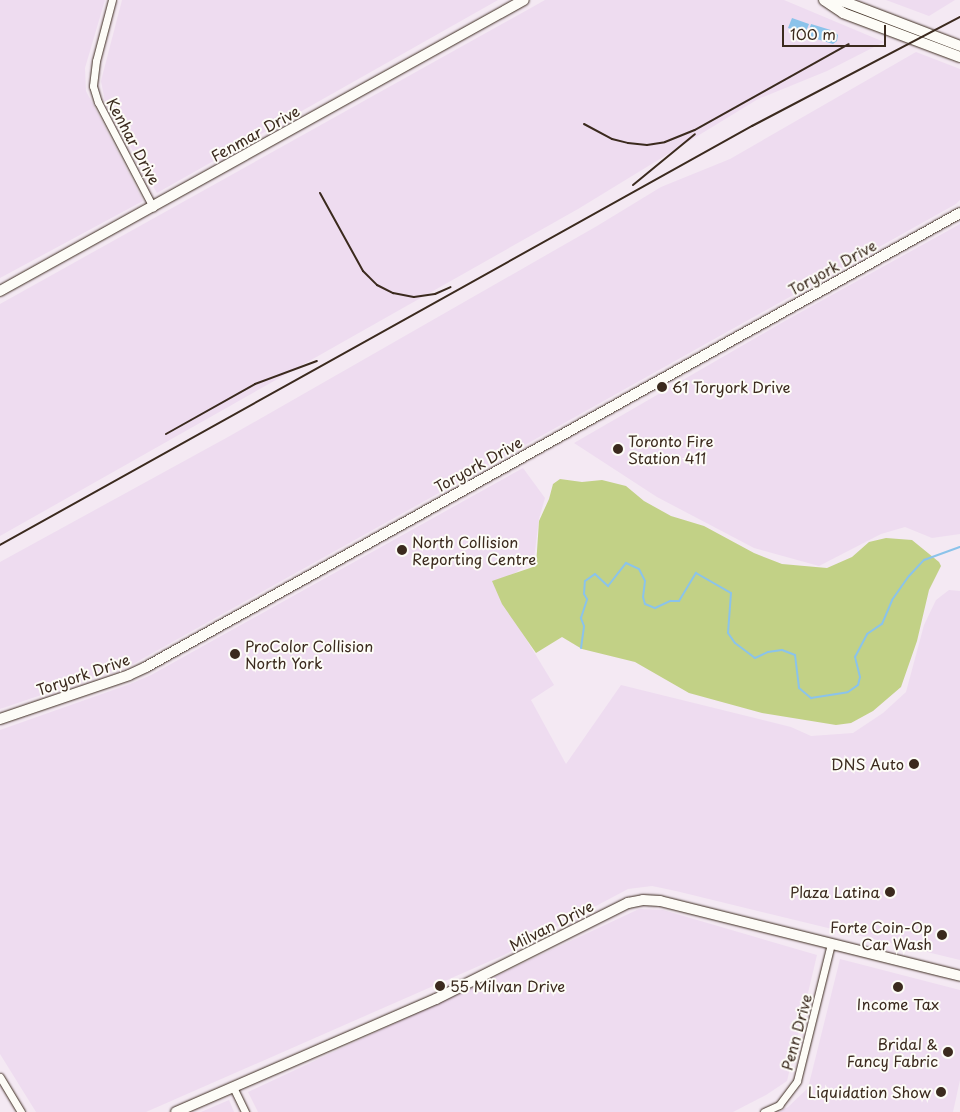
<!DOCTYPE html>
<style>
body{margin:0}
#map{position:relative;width:960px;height:1112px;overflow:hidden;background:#f4e9f3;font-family:"Playpen Sans",sans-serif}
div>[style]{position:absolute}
.built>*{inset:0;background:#eedcf0}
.green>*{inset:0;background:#c2d186}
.water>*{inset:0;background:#8bc3ea}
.stream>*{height:2px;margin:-1px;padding:0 1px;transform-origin:1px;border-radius:1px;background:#8bc3ea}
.roads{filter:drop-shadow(0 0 1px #3b2a1e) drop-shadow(0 0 1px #3b2a1e)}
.street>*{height:7px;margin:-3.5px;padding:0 3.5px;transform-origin:3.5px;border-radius:3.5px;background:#fdfcf7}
.secondary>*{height:10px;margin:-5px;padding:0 5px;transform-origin:5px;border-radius:5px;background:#fdfcf7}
.rail>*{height:2px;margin:-1px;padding:0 1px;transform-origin:1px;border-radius:1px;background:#3b2a1e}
.dots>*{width:14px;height:14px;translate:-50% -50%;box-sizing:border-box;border:2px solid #fdfcf7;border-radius:50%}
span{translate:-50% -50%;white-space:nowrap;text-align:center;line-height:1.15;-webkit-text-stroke:4px #fdfcf7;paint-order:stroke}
.street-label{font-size:15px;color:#3b2a1e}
.poi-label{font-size:15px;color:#3b2a1e}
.left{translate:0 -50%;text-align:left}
.right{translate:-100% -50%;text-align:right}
.scale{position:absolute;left:782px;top:25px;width:104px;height:22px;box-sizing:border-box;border:2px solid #3b2a1e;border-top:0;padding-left:6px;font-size:15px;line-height:18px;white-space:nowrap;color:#3b2a1e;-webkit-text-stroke:4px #fdfcf7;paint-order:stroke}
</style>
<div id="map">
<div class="built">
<div style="clip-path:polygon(0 0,105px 0,85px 68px,86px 91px,143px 201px,0 278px)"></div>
<div style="clip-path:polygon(122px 0,498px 0,157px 193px,105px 102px,101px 81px)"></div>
<div style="clip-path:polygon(545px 0,784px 0,884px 42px,827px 71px,758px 99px,578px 209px,0 536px,0 304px)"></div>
<div style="clip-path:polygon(886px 0,955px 0,929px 16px)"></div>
<div style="clip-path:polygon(916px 52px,960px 69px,960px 200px,956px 204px,133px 664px,0 709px,0 562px,228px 437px,597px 226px,661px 187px,730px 159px)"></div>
<div style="clip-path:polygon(960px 224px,960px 534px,932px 538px,905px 527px,881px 534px,819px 566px,754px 548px,657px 497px,574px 443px,783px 322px)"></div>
<div style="clip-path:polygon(523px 468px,545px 498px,539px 519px,534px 559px,495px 588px,554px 685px,531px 700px,566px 764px,621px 685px,791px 727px,811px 736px,853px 733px,883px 713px,906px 692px,924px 625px,936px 600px,949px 590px,960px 591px,960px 960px,676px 891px,652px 886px,628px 889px,504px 955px,146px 1112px,36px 1112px,0 1054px,0 730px,130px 684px,151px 675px)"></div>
<div style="clip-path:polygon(639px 909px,663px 910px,817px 955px,787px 1081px,766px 1095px,733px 1112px,258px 1112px,248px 1092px)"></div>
<div style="clip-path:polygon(840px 959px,960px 990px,960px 1080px,953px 1112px,779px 1112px,788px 1107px,808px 1088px)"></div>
<div style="clip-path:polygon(229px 1100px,234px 1112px,201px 1112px)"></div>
</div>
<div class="green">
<div style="clip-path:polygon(560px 479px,582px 482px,602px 480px,626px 486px,644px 501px,671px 516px,704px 526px,754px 553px,782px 564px,827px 568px,852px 557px,869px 542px,886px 538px,912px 540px,939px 562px,941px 566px,929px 590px,917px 641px,901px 687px,873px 711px,851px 723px,836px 725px,762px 713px,689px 693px,635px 662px,582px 649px,562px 637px,536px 653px,502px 604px,492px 581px,536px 566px,539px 521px,549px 499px,553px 484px)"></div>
</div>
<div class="water">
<div style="clip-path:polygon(792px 18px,809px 24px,805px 34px,788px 28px)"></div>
<div style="clip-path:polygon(811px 24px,834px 31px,838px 35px,837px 41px,833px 44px,807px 36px)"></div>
</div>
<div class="stream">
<div style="left:581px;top:648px;width:22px;rotate:-82deg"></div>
<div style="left:584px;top:626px;width:9px;rotate:-111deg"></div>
<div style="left:581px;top:618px;width:20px;rotate:-72deg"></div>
<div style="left:587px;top:599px;width:6px;rotate:-121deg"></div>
<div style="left:584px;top:594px;width:13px;rotate:-86deg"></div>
<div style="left:585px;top:581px;width:12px;rotate:-35deg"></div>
<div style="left:595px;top:574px;width:18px;rotate:43deg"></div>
<div style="left:608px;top:586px;width:29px;rotate:-52deg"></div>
<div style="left:626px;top:563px;width:14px;rotate:25deg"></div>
<div style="left:639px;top:569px;width:13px;rotate:63deg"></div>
<div style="left:645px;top:581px;width:16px;rotate:97deg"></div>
<div style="left:643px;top:597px;width:7px;rotate:74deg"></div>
<div style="left:645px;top:604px;width:11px;rotate:22deg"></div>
<div style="left:655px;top:608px;width:17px;rotate:-25deg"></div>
<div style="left:670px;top:601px;width:9px"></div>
<div style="left:679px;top:601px;width:33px;rotate:-59deg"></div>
<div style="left:696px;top:573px;width:40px;rotate:29.7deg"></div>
<div style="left:731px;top:593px;width:40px;rotate:94.3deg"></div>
<div style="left:728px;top:633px;width:12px;rotate:55deg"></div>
<div style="left:735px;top:643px;width:25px;rotate:37deg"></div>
<div style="left:755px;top:658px;width:14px;rotate:-25deg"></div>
<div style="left:768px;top:652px;width:14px;rotate:-8deg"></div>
<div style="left:782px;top:650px;width:14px;rotate:21deg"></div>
<div style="left:795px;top:655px;width:33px;rotate:83deg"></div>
<div style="left:799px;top:688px;width:16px;rotate:40deg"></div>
<div style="left:811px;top:698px;width:37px;rotate:-9deg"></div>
<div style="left:848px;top:692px;width:12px;rotate:-35deg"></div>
<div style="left:858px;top:685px;width:8px;rotate:-76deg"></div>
<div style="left:860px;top:677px;width:21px;rotate:-104deg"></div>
<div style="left:855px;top:657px;width:26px;rotate:-62deg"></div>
<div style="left:867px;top:634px;width:18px;rotate:-34deg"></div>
<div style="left:882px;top:624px;width:26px;rotate:-67deg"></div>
<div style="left:892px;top:600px;width:29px;rotate:-55deg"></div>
<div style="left:909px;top:576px;width:22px;rotate:-47deg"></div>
<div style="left:924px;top:560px;width:38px;rotate:-20deg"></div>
</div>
<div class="roads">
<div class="street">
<div style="left:112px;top:0;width:63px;rotate:104.7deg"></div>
<div style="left:96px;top:61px;width:25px;rotate:97deg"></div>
<div style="left:93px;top:86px;width:17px;rotate:73deg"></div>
<div style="left:98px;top:102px;width:119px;rotate:62.4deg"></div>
<div style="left:0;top:1077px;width:41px;rotate:59deg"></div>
<div style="left:233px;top:1087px;width:28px;rotate:64deg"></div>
<div style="left:764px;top:1112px;width:17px;rotate:-25deg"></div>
<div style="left:779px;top:1105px;width:30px;rotate:-53deg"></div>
<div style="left:797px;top:1081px;width:141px;rotate:-76.1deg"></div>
</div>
<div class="secondary">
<div style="left:824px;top:0;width:23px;rotate:34deg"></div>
<div style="left:843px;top:13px;width:125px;rotate:20.6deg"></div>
<div style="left:827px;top:0;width:18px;rotate:6deg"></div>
<div style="left:845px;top:2px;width:123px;rotate:20.9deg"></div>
<div style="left:0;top:291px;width:599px;rotate:-29.05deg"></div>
<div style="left:0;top:719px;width:136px;rotate:-18.8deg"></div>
<div style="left:129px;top:675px;width:19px;rotate:-25deg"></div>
<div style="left:146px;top:667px;width:932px;rotate:-29.15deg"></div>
<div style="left:176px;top:1112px;width:283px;rotate:-23.5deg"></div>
<div style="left:436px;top:999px;width:215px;rotate:-26.6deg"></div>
<div style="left:628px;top:903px;width:15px;rotate:-11deg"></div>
<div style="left:643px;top:900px;width:17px;rotate:3deg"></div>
<div style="left:660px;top:901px;width:309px;rotate:14deg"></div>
</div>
</div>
<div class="rail">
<div style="left:584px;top:124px;width:32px;rotate:28deg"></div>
<div style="left:612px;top:139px;width:16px;rotate:14deg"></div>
<div style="left:628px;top:143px;width:19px;rotate:6deg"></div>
<div style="left:647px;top:145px;width:18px;rotate:-9deg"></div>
<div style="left:665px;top:142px;width:32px;rotate:-22deg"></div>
<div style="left:695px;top:130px;width:176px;rotate:-29.2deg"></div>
<div style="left:633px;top:185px;width:80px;rotate:-39.4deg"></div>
<div style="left:320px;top:193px;width:89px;rotate:61.1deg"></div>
<div style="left:363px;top:271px;width:20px;rotate:45deg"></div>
<div style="left:377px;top:285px;width:18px;rotate:27deg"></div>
<div style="left:393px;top:293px;width:21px;rotate:11deg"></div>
<div style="left:414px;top:297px;width:21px;rotate:-8deg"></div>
<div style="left:435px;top:294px;width:17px;rotate:-24deg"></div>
<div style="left:166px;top:434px;width:102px;rotate:-29.3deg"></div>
<div style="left:255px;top:384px;width:66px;rotate:-20.4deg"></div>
<div style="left:0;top:545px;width:861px;rotate:-29.13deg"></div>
<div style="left:752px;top:126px;width:235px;rotate:-27.7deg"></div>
</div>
<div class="dots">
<div style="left:662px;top:387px;background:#3b2a1e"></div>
<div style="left:618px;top:449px;background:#3b2a1e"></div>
<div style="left:402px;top:550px;background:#3b2a1e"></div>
<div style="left:235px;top:654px;background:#3b2a1e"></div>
<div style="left:914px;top:764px;background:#3b2a1e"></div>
<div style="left:890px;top:892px;background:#3b2a1e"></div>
<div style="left:942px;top:935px;background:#3b2a1e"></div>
<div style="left:440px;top:986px;background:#3b2a1e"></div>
<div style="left:898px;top:987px;background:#3b2a1e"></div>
<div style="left:948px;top:1052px;background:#3b2a1e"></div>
<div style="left:941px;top:1092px;background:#3b2a1e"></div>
</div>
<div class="street-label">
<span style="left:255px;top:133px;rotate:-29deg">Fenmar Drive</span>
<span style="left:134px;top:141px;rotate:62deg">Kenhar Drive</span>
<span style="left:832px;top:267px;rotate:-29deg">Toryork Drive</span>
<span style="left:478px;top:464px;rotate:-29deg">Toryork Drive</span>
<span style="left:83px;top:674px;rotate:-19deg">Toryork Drive</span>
<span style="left:551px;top:925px;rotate:-27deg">Milvan Drive</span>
<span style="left:796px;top:1032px;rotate:-75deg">Penn Drive</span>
</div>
<div class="poi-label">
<span class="left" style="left:672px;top:387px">61 Toryork Drive</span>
<span class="left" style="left:628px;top:449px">Toronto Fire<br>Station 411</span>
<span class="left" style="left:412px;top:550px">North Collision<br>Reporting Centre</span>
<span class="left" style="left:245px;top:654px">ProColor Collision<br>North York</span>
<span class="right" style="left:904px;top:764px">DNS Auto</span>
<span class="right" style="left:880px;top:892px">Plaza Latina</span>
<span class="right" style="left:932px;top:935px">Forte Coin-Op<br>Car Wash</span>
<span class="left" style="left:450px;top:986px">55 Milvan Drive</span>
<span style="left:898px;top:1004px">Income Tax</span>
<span class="right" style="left:938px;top:1052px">Bridal &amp;<br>Fancy Fabric</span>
<span class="right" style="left:931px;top:1092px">Liquidation Show</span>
</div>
<div class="scale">100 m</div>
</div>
